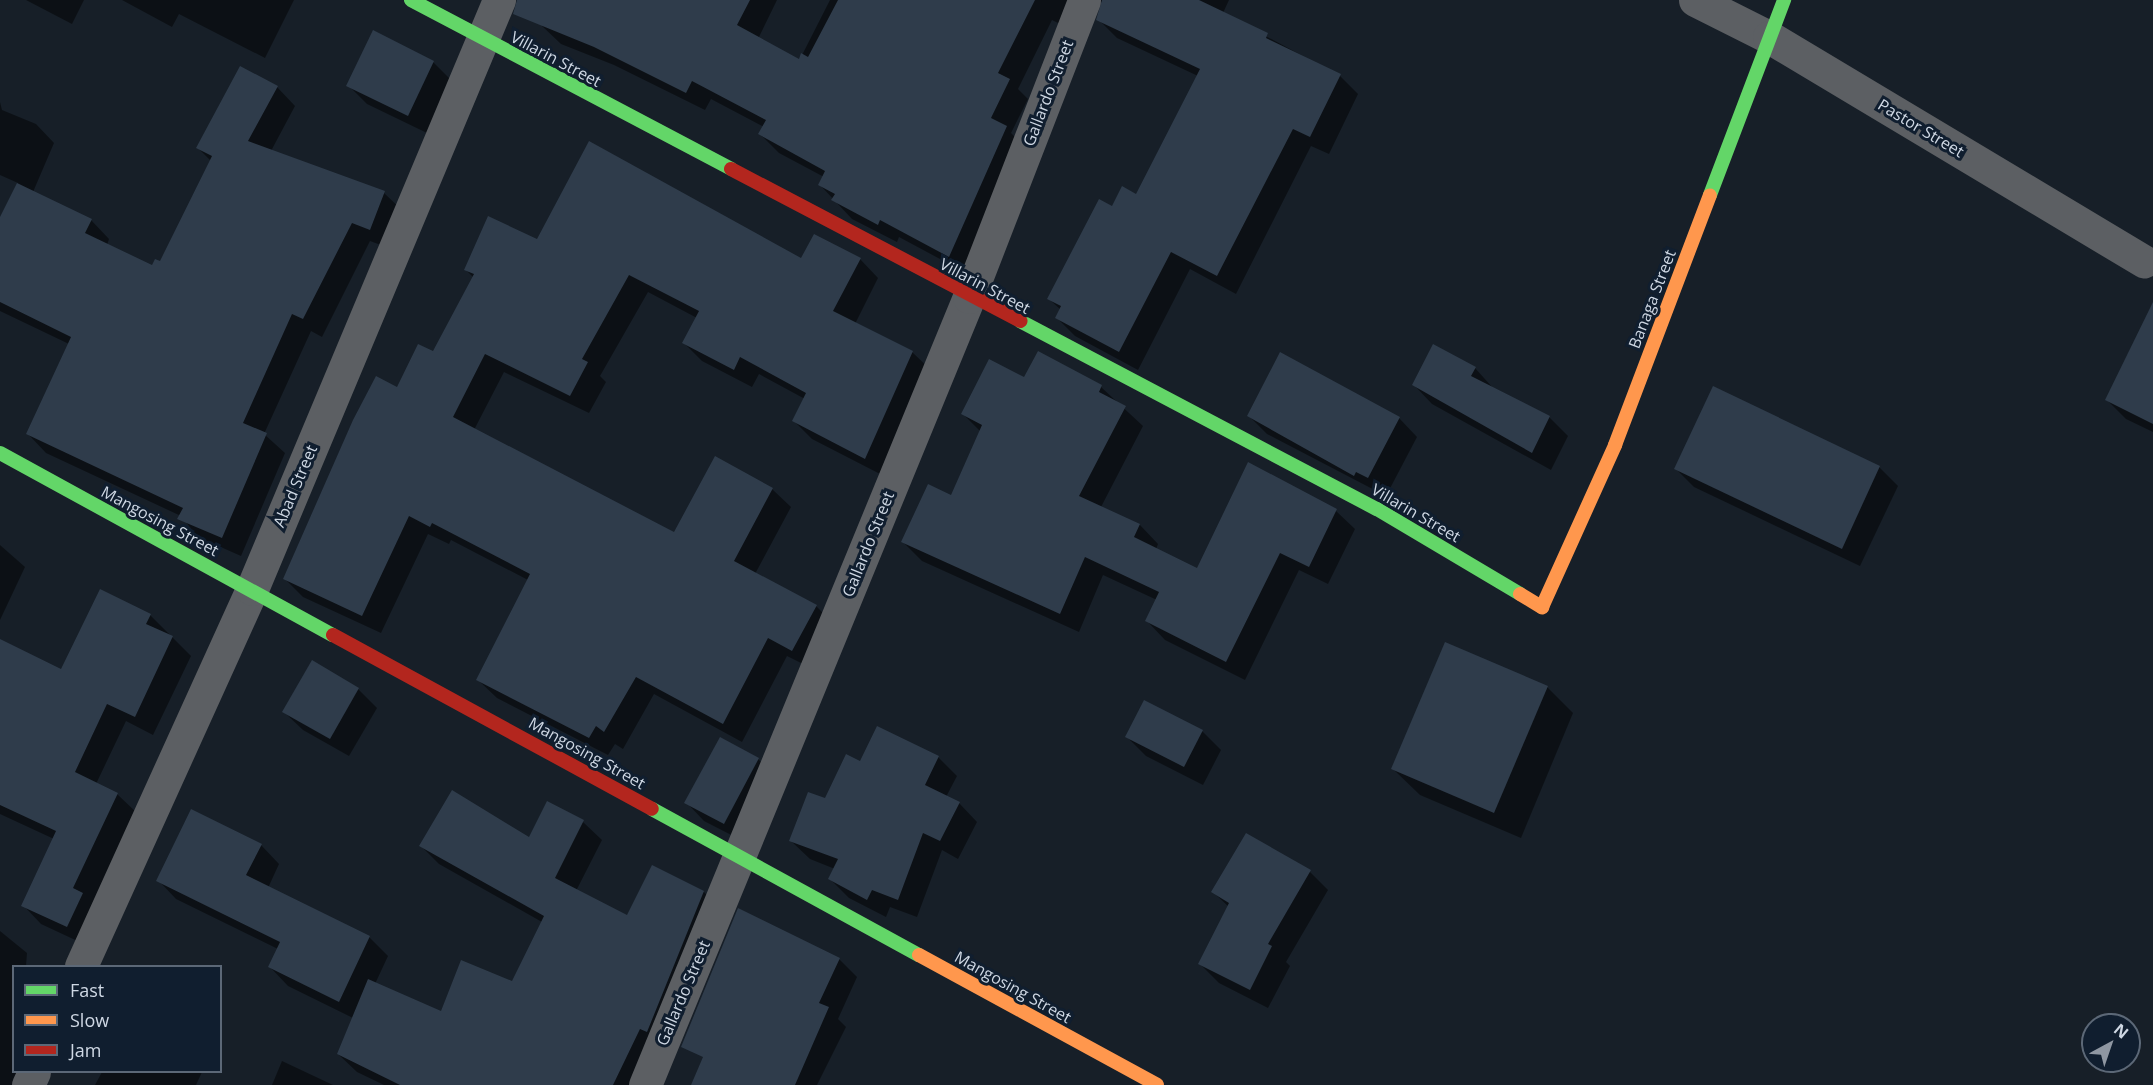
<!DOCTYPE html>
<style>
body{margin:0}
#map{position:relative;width:2153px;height:1085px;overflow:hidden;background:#171f28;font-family:"Open Sans",sans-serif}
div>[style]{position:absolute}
.shadow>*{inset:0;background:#0007}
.building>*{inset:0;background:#2f3c4b}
.street>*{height:33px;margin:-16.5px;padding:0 16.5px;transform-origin:16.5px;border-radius:16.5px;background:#5c5f63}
.fast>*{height:14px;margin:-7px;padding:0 7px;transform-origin:7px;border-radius:7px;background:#63d668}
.slow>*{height:14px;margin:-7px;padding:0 7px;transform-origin:7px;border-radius:7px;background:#ff974d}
.jam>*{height:14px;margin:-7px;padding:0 7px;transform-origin:7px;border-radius:7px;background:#b3261e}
span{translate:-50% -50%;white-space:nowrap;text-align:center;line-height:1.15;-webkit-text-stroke:6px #101e2f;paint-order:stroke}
.street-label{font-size:16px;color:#cfd8e4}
.legend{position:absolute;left:12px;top:965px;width:210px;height:108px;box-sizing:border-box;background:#101e2f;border:2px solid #5c6877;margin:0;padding:8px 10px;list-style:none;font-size:18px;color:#cfd8e4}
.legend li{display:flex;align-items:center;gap:12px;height:30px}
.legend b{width:30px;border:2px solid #5c6877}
.north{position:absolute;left:2081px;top:1013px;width:60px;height:60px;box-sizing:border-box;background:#101e2f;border:2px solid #5c6877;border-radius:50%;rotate:40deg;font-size:16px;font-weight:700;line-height:24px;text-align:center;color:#cfd8e4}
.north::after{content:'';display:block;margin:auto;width:21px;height:27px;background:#8f97a2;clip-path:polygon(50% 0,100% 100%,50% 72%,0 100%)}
</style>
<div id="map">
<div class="shadow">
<div style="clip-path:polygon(26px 0,84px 0,72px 24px)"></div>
<div style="clip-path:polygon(122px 0,294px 0,265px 58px,179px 14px,172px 27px)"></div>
<div style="clip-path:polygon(542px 0,777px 0,758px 39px,799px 61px,830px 0,1229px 0,1223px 13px,1340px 76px,1358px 94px,1329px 154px,1311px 146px,1236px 294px,1190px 269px,1138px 370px,1075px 336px,1057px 318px,1061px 310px,1049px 299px,1113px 208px,1137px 196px,1198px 76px,1117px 38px,1098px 19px,1103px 2px,1091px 3px,1066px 27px,1052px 20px,1018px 89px,1028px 99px,1011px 133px,1024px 146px,968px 274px,899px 237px,897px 242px,852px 219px,820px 185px,824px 177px,779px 153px,760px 134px,764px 127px,711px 99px,705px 110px,614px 65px,561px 44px,542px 26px)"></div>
<div style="clip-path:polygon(433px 62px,452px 81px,427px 133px,367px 104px,348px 85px)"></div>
<div style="clip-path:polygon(277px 87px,295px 106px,271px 151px,384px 193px,403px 211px,389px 248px,370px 241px,322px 337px,311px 331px,264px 434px,285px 453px,241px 556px,198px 537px,181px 516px,46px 453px,28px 434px,69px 344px,0 311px,0 220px,18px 183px,0 175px,0 102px,2px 110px,36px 124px,54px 143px,33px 192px,91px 220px,109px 239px,107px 245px,153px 267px,161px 263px,211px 161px,198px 148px)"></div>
<div style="clip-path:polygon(538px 241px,802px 260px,860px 259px,878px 278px,855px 324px,912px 352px,931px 370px,884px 476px,812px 439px,794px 421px,805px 399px,759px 374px,752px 387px,702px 361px,684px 343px,697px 318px,648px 292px,600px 376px,606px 382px,589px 413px,504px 372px,474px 430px,675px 534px,772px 489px,791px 507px,755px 574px,816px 606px,834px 624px,811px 668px,787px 656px,742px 742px,654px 694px,623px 749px,615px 744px,608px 755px,497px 698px,478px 680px,528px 580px,451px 540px,449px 544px,428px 534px,381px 633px,303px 597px,284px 578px,397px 389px,433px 353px,474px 278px,465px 269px)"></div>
<div style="clip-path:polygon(2153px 322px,2153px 432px,2126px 419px,2107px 400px)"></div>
<div style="clip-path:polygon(1475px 368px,1493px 388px,1549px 417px,1568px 436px,1551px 470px,1432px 404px,1414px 385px)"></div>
<div style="clip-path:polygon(1025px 379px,1101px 387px,1143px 426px,1101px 507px,1140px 525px,1158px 544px,1156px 549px,1197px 570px,1249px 464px,1336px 511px,1355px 529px,1328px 584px,1299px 570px,1245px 680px,1165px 640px,1147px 621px,1157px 600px,1103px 575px,1079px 632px,922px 561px,903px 542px,952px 497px,981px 432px,963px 414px)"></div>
<div style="clip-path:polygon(1713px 388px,1879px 467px,1898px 486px,1860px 566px,1694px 487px,1676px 469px)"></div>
<div style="clip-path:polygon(1249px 416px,1399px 418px,1417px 437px,1386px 496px,1267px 434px)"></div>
<div style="clip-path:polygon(0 545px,25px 567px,0 620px)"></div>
<div style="clip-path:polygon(150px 615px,191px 656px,153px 735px,126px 721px,96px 784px,117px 794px,136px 812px,86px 945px,41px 924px,23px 905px,54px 839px,0 814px,0 641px,62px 671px)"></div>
<div style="clip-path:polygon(1547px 687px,1573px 713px,1521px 838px,1420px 795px,1393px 769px)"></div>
<div style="clip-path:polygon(358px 689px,377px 708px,349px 756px,303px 730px,284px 712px)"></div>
<div style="clip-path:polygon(1202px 731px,1221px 750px,1203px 785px,1146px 756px,1127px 737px)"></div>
<div style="clip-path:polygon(938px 757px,957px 776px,946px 797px,959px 803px,977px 822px,958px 859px,942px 850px,917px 917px,890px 907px,886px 917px,849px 898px,830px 879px,835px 869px,810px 859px,791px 841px,860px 763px)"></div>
<div style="clip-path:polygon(758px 759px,777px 778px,743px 841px,704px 821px,686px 802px)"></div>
<div style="clip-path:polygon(583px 822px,602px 840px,576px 891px,627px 917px,652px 867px,704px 892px,722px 911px,641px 1085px,384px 1085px,357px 1072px,338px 1054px,353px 1018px,288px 986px,270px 967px,278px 949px,176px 899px,158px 880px,261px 845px,279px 864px,268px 888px,369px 937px,388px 956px,375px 984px,442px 1013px,512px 983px,542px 922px,439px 864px,420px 845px,529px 839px)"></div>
<div style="clip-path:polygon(1310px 872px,1328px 890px,1286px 962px,1290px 966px,1268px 1008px,1219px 983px,1200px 964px,1229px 907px,1213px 892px)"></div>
<div style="clip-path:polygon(0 931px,27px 953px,26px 966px,14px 966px,14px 1072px,25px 1072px,18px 1085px,0 1085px)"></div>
<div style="clip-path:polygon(839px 959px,857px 977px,838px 1019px,846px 1027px,817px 1085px,691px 1085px)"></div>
<div style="clip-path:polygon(282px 1061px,333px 1085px,272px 1085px)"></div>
<div style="clip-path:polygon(102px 1072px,202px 1072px,196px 1085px,95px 1085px)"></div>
</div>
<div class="building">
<div style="clip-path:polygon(517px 0,750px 0,737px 25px,799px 59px,801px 53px,808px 57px,838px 0,1035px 0,998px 73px,1010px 79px,991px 118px,1007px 126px,949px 257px,880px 220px,878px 225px,831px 200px,835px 194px,818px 185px,825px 171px,758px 134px,766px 120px,692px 81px,686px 93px,594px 47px,513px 14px)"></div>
<div style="clip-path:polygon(1102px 0,1199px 0,1268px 33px,1266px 38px,1341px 74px,1310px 137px,1293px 129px,1217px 276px,1171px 252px,1119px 352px,1055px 318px,1061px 306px,1047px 299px,1099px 199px,1112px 206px,1122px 186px,1136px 194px,1200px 69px,1096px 20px)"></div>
<div style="clip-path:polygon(373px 30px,434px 61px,408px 116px,346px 86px)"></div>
<div style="clip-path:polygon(240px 66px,278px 86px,248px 141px,385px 191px,370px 230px,352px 223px,303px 319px,292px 314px,243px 423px,267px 433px,222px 538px,177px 519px,183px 508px,26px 434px,71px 337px,0 302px,0 217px,17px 183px,92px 219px,85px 233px,152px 265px,155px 259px,160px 261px,212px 156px,196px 148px)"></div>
<div style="clip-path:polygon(589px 141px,801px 258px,814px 234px,861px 258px,833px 311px,913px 351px,865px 459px,792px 421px,806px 393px,740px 357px,734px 370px,682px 343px,699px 311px,629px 275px,582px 359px,588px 362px,570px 396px,485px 354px,453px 417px,674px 532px,715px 456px,773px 488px,734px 561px,817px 605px,792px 651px,768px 638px,723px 724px,636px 677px,604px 732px,596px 726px,589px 738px,476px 680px,530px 574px,432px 523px,430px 527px,409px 516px,362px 616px,283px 579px,353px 420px,376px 376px,397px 387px,418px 344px,433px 351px,474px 274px,464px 270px,488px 216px,537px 239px)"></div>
<div style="clip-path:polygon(2153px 302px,2153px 424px,2105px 400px)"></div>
<div style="clip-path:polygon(1433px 344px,1476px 367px,1471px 376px,1550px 416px,1532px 453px,1412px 385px)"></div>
<div style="clip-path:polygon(1038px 351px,1102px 385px,1099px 392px,1126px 406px,1079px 496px,1140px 524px,1134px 537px,1197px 568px,1248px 462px,1337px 509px,1309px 567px,1280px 553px,1226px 662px,1145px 621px,1159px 592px,1085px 557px,1060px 614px,901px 542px,928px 484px,951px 495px,982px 425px,961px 414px,989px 359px,1024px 377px)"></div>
<div style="clip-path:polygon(1280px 352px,1400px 417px,1368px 478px,1356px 472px,1354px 476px,1247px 416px)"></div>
<div style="clip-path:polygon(1713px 386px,1880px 466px,1842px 549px,1674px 469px)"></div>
<div style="clip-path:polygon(100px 589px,151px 614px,146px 624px,173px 636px,135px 717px,107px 704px,75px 772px,118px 793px,73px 888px,83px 893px,67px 927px,21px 906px,56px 831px,0 805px,0 639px,61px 669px)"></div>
<div style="clip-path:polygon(1445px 642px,1548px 686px,1494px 813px,1391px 769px)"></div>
<div style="clip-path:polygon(312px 660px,359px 688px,330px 739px,282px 712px)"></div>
<div style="clip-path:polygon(1144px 700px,1203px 730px,1184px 767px,1125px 737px)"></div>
<div style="clip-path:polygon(877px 726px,939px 756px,925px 785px,960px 802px,940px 841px,923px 833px,898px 900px,872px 890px,867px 900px,828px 879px,838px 859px,789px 841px,808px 792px,825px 798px,846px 754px,860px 761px)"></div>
<div style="clip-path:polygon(720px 737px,759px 758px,724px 824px,684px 803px)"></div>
<div style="clip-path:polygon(452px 790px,529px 837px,547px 801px,584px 820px,555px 878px,627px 915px,652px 865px,704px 891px,647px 1032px,640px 1029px,613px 1085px,400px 1085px,337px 1054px,368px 979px,441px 1011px,461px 960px,512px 981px,544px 916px,419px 846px)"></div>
<div style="clip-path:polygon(191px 809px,262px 844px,246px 875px,370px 936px,339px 1002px,268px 967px,280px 942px,156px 881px)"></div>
<div style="clip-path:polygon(1246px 833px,1311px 870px,1268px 944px,1272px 946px,1250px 990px,1198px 964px,1229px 903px,1211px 892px)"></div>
<div style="clip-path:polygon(738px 908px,840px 958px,819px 1003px,829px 1007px,795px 1085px,691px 1085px,703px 1057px,681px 1047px)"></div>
</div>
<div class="street">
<div style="left:1695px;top:0;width:83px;rotate:26.6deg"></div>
<div style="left:1769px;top:37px;width:437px;rotate:30.9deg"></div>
<div style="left:81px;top:966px;width:414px;rotate:-65.6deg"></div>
<div style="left:252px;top:589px;width:639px;rotate:-67.25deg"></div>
<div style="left:28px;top:1085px;width:14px;rotate:-65deg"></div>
<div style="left:645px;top:1085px;width:852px;rotate:-67.65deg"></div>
<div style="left:969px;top:297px;width:318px;rotate:-68.8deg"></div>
</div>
<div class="fast">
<div style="left:411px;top:0;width:362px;rotate:27.8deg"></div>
<div style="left:1710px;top:195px;width:209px;rotate:-69.2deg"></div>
<div style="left:1020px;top:321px;width:403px;rotate:27.8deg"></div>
<div style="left:1377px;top:509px;width:166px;rotate:30.7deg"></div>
<div style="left:0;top:453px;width:379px;rotate:28.7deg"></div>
<div style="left:652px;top:809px;width:304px;rotate:28.7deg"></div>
</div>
<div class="slow">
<div style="left:1520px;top:594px;width:26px;rotate:31deg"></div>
<div style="left:1542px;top:607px;width:178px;rotate:-65.7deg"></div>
<div style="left:1615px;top:445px;width:267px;rotate:-69.2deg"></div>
<div style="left:919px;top:955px;width:271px;rotate:28.6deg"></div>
</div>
<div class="jam">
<div style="left:731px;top:169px;width:327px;rotate:27.7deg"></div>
<div style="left:333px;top:635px;width:363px;rotate:28.6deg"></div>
</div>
<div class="street-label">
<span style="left:556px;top:59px;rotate:28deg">Villarin Street</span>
<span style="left:1048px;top:93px;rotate:-69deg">Gallardo Street</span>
<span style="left:1921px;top:128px;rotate:31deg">Pastor Street</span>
<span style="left:985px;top:286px;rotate:28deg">Villarin Street</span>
<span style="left:1652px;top:299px;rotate:-69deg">Banaga Street</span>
<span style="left:295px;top:486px;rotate:-67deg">Abad Street</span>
<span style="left:1416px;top:513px;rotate:30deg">Villarin Street</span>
<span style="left:160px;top:521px;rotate:28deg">Mangosing Street</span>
<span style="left:868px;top:544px;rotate:-68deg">Gallardo Street</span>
<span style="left:587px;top:753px;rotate:29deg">Mangosing Street</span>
<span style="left:1013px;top:987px;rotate:29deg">Mangosing Street</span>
<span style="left:683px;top:993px;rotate:-67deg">Gallardo Street</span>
</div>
<ul class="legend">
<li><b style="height:8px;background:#63d668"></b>Fast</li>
<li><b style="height:8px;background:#ff974d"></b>Slow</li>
<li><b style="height:8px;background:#b3261e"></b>Jam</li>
</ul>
<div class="north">N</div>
</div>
